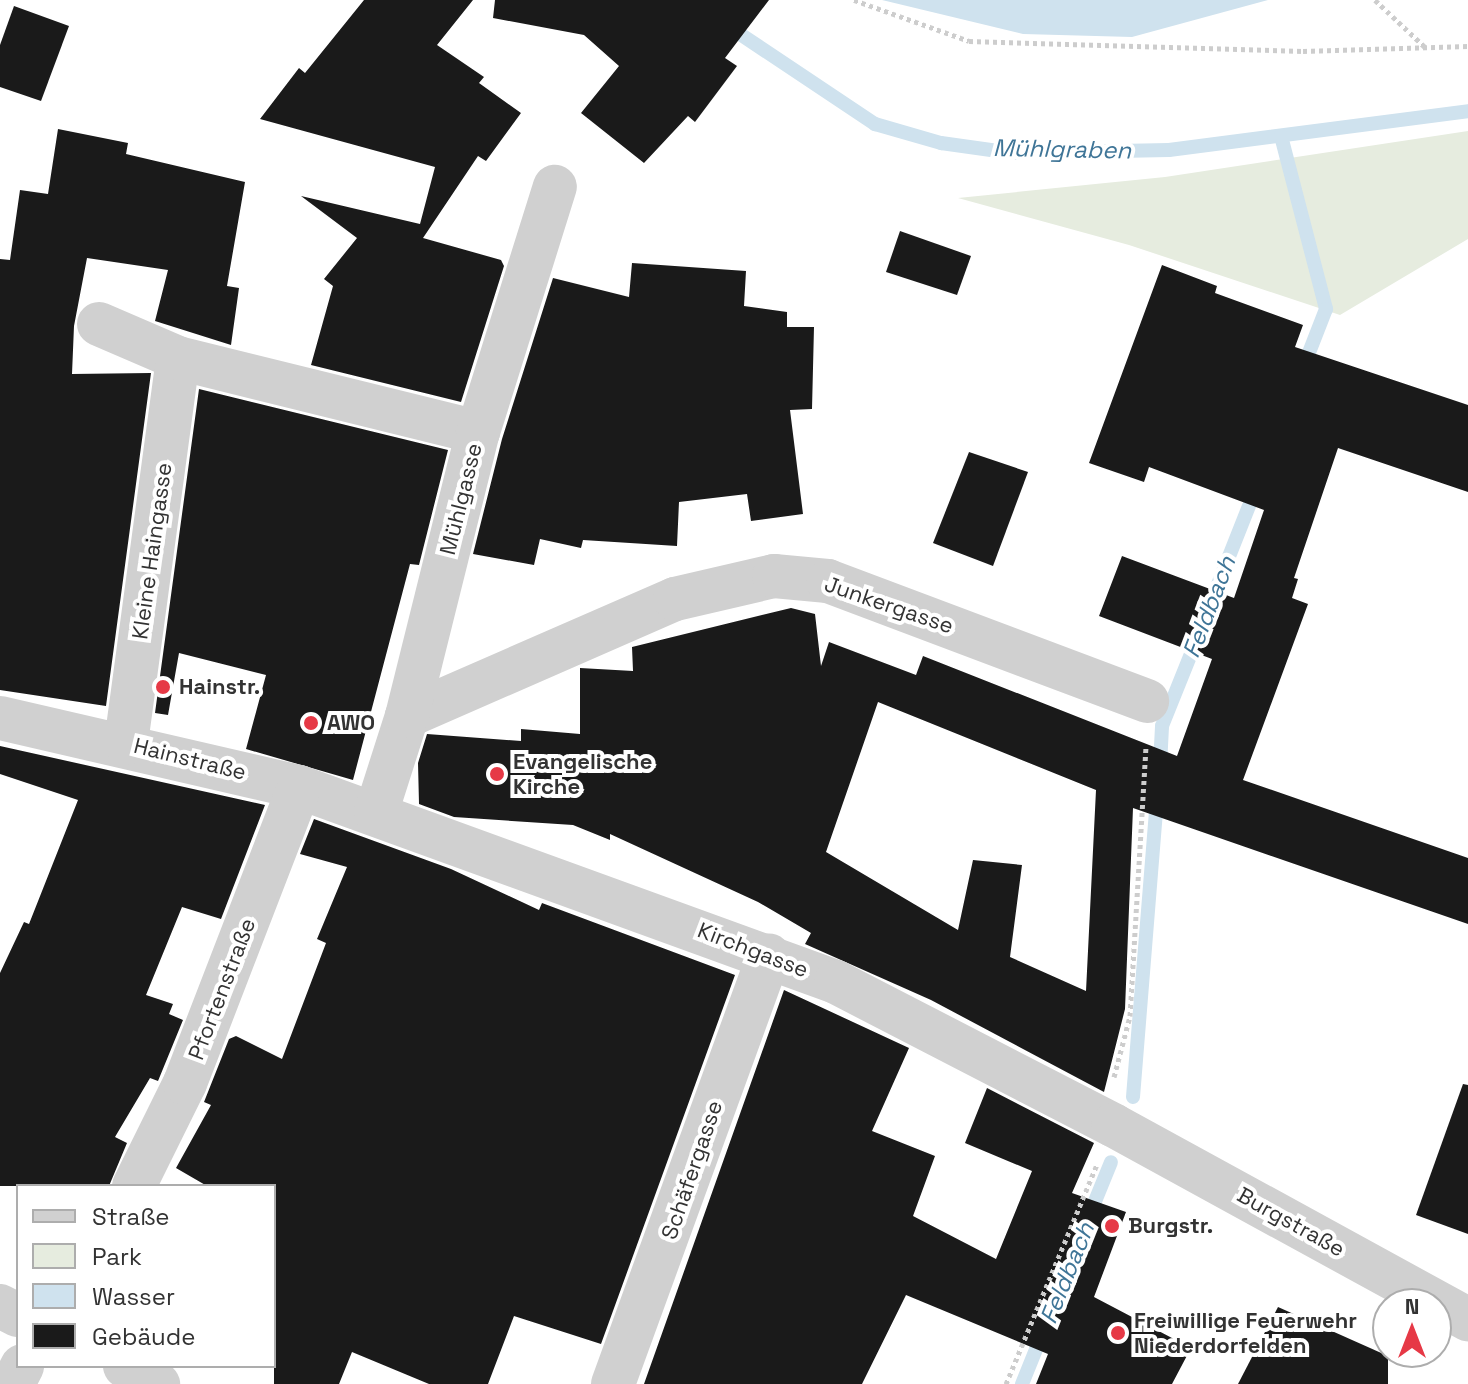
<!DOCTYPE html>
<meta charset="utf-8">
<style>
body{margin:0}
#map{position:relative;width:1468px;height:1384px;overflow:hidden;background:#fff;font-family:"Space Grotesk",sans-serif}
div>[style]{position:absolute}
.green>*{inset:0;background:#e6ecdf}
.water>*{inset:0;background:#cfe2ee}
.stream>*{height:14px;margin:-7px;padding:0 7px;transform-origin:7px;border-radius:7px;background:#cfe2ee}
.building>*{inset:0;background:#1a1a1a}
.path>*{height:5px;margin-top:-2.5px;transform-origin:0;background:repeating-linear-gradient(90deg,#cdcdcd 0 4px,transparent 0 8px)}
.minor>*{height:44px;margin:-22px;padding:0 22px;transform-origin:22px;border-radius:22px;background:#d0d0d0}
.dots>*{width:22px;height:22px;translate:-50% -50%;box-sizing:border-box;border:4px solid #fff;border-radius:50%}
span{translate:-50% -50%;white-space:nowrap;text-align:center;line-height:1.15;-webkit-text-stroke:8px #fff;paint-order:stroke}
.street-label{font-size:22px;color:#333}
.poi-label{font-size:22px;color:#333;font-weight:700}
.left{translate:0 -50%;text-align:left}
.water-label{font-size:24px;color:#3f7597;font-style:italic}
.legend{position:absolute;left:16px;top:1184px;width:260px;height:184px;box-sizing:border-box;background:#fff;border:2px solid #adadad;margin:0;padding:10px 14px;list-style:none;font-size:24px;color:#333}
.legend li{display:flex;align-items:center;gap:16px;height:40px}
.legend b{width:40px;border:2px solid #adadad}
.north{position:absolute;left:1372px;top:1288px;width:80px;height:80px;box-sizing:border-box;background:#fff;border:2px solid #adadad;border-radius:50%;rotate:0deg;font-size:22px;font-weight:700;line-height:32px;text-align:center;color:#333}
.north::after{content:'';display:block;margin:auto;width:28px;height:36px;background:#e63946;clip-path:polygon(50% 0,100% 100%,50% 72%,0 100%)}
</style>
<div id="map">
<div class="green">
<div style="clip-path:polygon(1468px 131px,1468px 239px,1340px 315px,1129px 245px,958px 198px,1165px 177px)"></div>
</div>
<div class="water">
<div style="clip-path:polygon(882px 0,1268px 0,1132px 37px,1023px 34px)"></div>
</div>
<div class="stream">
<div style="left:728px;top:26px;width:177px;rotate:33.7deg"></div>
<div style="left:875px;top:124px;width:69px;rotate:16.1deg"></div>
<div style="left:941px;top:143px;width:72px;rotate:8deg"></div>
<div style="left:1012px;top:153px;width:157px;rotate:-1.1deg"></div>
<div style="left:1169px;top:150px;width:302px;rotate:-7.4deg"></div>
<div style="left:1281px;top:136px;width:179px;rotate:75.4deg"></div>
<div style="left:1326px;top:309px;width:63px;rotate:111.3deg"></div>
<div style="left:1209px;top:607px;width:128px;rotate:-68.4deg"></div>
<div style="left:1160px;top:766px;width:40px;rotate:-87.1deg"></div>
<div style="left:1162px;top:726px;width:99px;rotate:-68.1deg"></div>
<div style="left:1133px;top:1097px;width:300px;rotate:-85.4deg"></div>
<div style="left:1089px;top:1216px;width:58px;rotate:-67.8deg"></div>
<div style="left:1022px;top:1384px;width:56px;rotate:-68deg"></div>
</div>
<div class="building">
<div style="clip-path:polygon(364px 0,473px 0,437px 45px,484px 77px,479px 83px,521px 113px,486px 161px,478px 156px,423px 238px,501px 260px,504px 266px,461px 402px,311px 365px,333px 286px,324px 279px,357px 238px,301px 196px,420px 224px,435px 167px,260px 119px,299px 68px,305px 73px)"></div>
<div style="clip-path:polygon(495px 0,769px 0,725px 58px,737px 66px,695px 122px,688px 116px,644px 163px,581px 113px,619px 66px,584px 35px,493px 18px)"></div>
<div style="clip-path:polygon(14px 6px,69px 26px,41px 101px,0 87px,0 45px)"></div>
<div style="clip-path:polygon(58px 129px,128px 143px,126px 154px,245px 182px,227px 286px,239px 288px,231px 345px,155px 321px,168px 270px,87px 258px,74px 326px,72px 374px,151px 373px,106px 706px,0 690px,0 259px,10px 260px,20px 190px,48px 194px)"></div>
<div style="clip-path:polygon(900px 231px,971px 256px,957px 295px,886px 272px)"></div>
<div style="clip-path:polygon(632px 263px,746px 271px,744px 306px,787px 312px,787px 327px,814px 327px,812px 409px,790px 410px,803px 514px,751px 521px,747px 494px,679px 502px,677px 546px,583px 540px,581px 548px,540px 539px,534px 565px,473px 554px,502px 439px,553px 278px,629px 297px)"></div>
<div style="clip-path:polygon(evenodd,1162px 265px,1217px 286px,1215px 293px,1303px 325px,1295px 347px,1468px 405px,1468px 492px,1338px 448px,1294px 578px,1298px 579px,1292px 598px,1308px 604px,1243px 780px,1468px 858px,1468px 924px,1133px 808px,1125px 1009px,1104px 1092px,931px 1000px,805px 944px,811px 933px,758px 902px,610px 834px,610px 840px,573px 825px,454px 817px,419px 804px,418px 763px,427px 734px,521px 741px,521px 729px,580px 734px,580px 668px,633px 671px,632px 647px,791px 608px,815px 614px,821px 666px,829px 642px,916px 675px,923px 656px,1177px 756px,1212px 659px,1099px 616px,1122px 556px,1234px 598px,1264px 510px,1149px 467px,1144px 482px,1089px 463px,1162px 265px,878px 702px,1096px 790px,1086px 991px,1010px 957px,1022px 865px,973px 860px,958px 930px,826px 852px,878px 702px)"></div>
<div style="clip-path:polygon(199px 389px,448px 450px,419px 565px,410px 564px,353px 780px,246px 749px,266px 675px,179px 653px,168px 715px,155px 713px)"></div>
<div style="clip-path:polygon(969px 452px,1028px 472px,993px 566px,933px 543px)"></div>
<div style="clip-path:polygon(0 746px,265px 805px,221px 919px,182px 907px,146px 995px,173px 1004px,169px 1014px,183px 1020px,158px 1081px,150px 1078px,115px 1137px,127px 1143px,109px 1186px,0 1186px,0 973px,24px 922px,29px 924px,78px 800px,0 774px)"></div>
<div style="clip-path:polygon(314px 819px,451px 869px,539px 910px,542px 903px,735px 975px,601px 1344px,514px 1316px,488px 1384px,429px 1384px,352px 1352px,339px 1384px,274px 1384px,274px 1186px,207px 1186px,176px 1168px,211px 1105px,204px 1102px,229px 1039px,236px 1036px,282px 1059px,326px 943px,317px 939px,347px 867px,300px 854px)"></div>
<div style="clip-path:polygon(784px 990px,909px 1048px,872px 1131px,935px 1156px,913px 1216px,996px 1259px,1032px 1171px,965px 1143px,987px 1088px,1094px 1143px,1072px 1193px,1126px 1212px,1094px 1297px,1191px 1348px,1172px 1384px,1036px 1384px,1048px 1354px,906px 1295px,862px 1384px,644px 1384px)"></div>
<div style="clip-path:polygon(1463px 1084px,1468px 1085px,1468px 1234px,1416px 1215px)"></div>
<div style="clip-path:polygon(1278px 1307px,1388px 1356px,1388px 1384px,1238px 1384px)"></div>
</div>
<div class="path">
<div style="left:854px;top:0;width:122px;rotate:19.6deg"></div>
<div style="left:969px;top:41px;width:334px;rotate:1.7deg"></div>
<div style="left:1303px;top:51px;width:165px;rotate:-1.7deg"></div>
<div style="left:1375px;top:0;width:71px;rotate:43.3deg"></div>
<div style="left:1114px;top:1077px;width:63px;rotate:-75.3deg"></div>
<div style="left:1130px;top:1016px;width:270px;rotate:-86.6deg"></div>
<div style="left:1006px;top:1384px;width:238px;rotate:-67.5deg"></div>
</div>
<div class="minor">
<div style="left:99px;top:324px;width:86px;rotate:23.3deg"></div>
<div style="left:407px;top:716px;width:292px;rotate:-23.6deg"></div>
<div style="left:675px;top:599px;width:102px;rotate:-13.1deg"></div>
<div style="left:774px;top:576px;width:54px;rotate:5.3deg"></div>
<div style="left:828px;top:581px;width:341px;rotate:20.6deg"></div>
<div style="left:0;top:718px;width:307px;rotate:13deg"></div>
<div style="left:299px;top:787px;width:571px;rotate:19.96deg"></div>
<div style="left:836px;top:982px;width:312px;rotate:27.3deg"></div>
<div style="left:1113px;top:1125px;width:405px;rotate:28.7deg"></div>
<div style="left:126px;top:743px;width:388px;rotate:-82.3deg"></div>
<div style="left:178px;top:358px;width:309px;rotate:13.9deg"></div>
<div style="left:376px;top:813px;width:102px;rotate:-72.3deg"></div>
<div style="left:407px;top:716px;width:293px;rotate:-76deg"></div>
<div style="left:478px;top:432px;width:257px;rotate:-72.6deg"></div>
<div style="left:134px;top:1186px;width:115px;rotate:-63.7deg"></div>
<div style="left:185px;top:1083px;width:317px;rotate:-68.9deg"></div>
<div style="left:0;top:1306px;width:20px;rotate:27deg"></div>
<div style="left:125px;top:1366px;width:38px;rotate:29deg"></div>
<div style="left:13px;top:1384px;width:20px;rotate:-63deg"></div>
<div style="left:613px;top:1384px;width:456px;rotate:-70deg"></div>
</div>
<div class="dots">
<div style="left:163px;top:687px;background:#e63946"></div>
<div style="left:311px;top:723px;background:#e63946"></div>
<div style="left:497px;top:774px;background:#e63946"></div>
<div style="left:1112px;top:1226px;background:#e63946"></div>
<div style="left:1118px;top:1333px;background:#e63946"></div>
</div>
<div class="street-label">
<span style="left:461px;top:499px;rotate:-76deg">Mühlgasse</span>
<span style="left:152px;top:551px;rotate:-82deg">Kleine Haingasse</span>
<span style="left:889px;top:605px;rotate:19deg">Junkergasse</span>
<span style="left:190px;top:759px;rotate:14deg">Hainstraße</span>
<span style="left:753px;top:950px;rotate:21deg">Kirchgasse</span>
<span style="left:222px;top:989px;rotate:-69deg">Pfortenstraße</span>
<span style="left:692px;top:1170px;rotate:-71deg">Schäfergasse</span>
<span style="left:1291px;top:1222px;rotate:29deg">Burgstraße</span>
</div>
<div class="poi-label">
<span class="left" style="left:179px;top:687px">Hainstr.</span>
<span class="left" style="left:327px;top:723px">AWO</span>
<span class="left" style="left:513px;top:774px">Evangelische<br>Kirche</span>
<span class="left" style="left:1128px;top:1226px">Burgstr.</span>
<span class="left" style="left:1134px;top:1333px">Freiwillige Feuerwehr<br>Niederdorfelden</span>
</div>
<div class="water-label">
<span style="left:1062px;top:149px;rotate:1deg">Mühlgraben</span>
<span style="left:1209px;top:607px;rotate:-69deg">Feldbach</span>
<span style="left:1067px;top:1273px;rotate:-68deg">Feldbach</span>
</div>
<ul class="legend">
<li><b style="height:10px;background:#d0d0d0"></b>Straße</li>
<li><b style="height:22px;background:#e6ecdf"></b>Park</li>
<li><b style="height:22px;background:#cfe2ee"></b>Wasser</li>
<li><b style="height:22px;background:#1a1a1a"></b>Gebäude</li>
</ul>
<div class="north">N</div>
</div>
